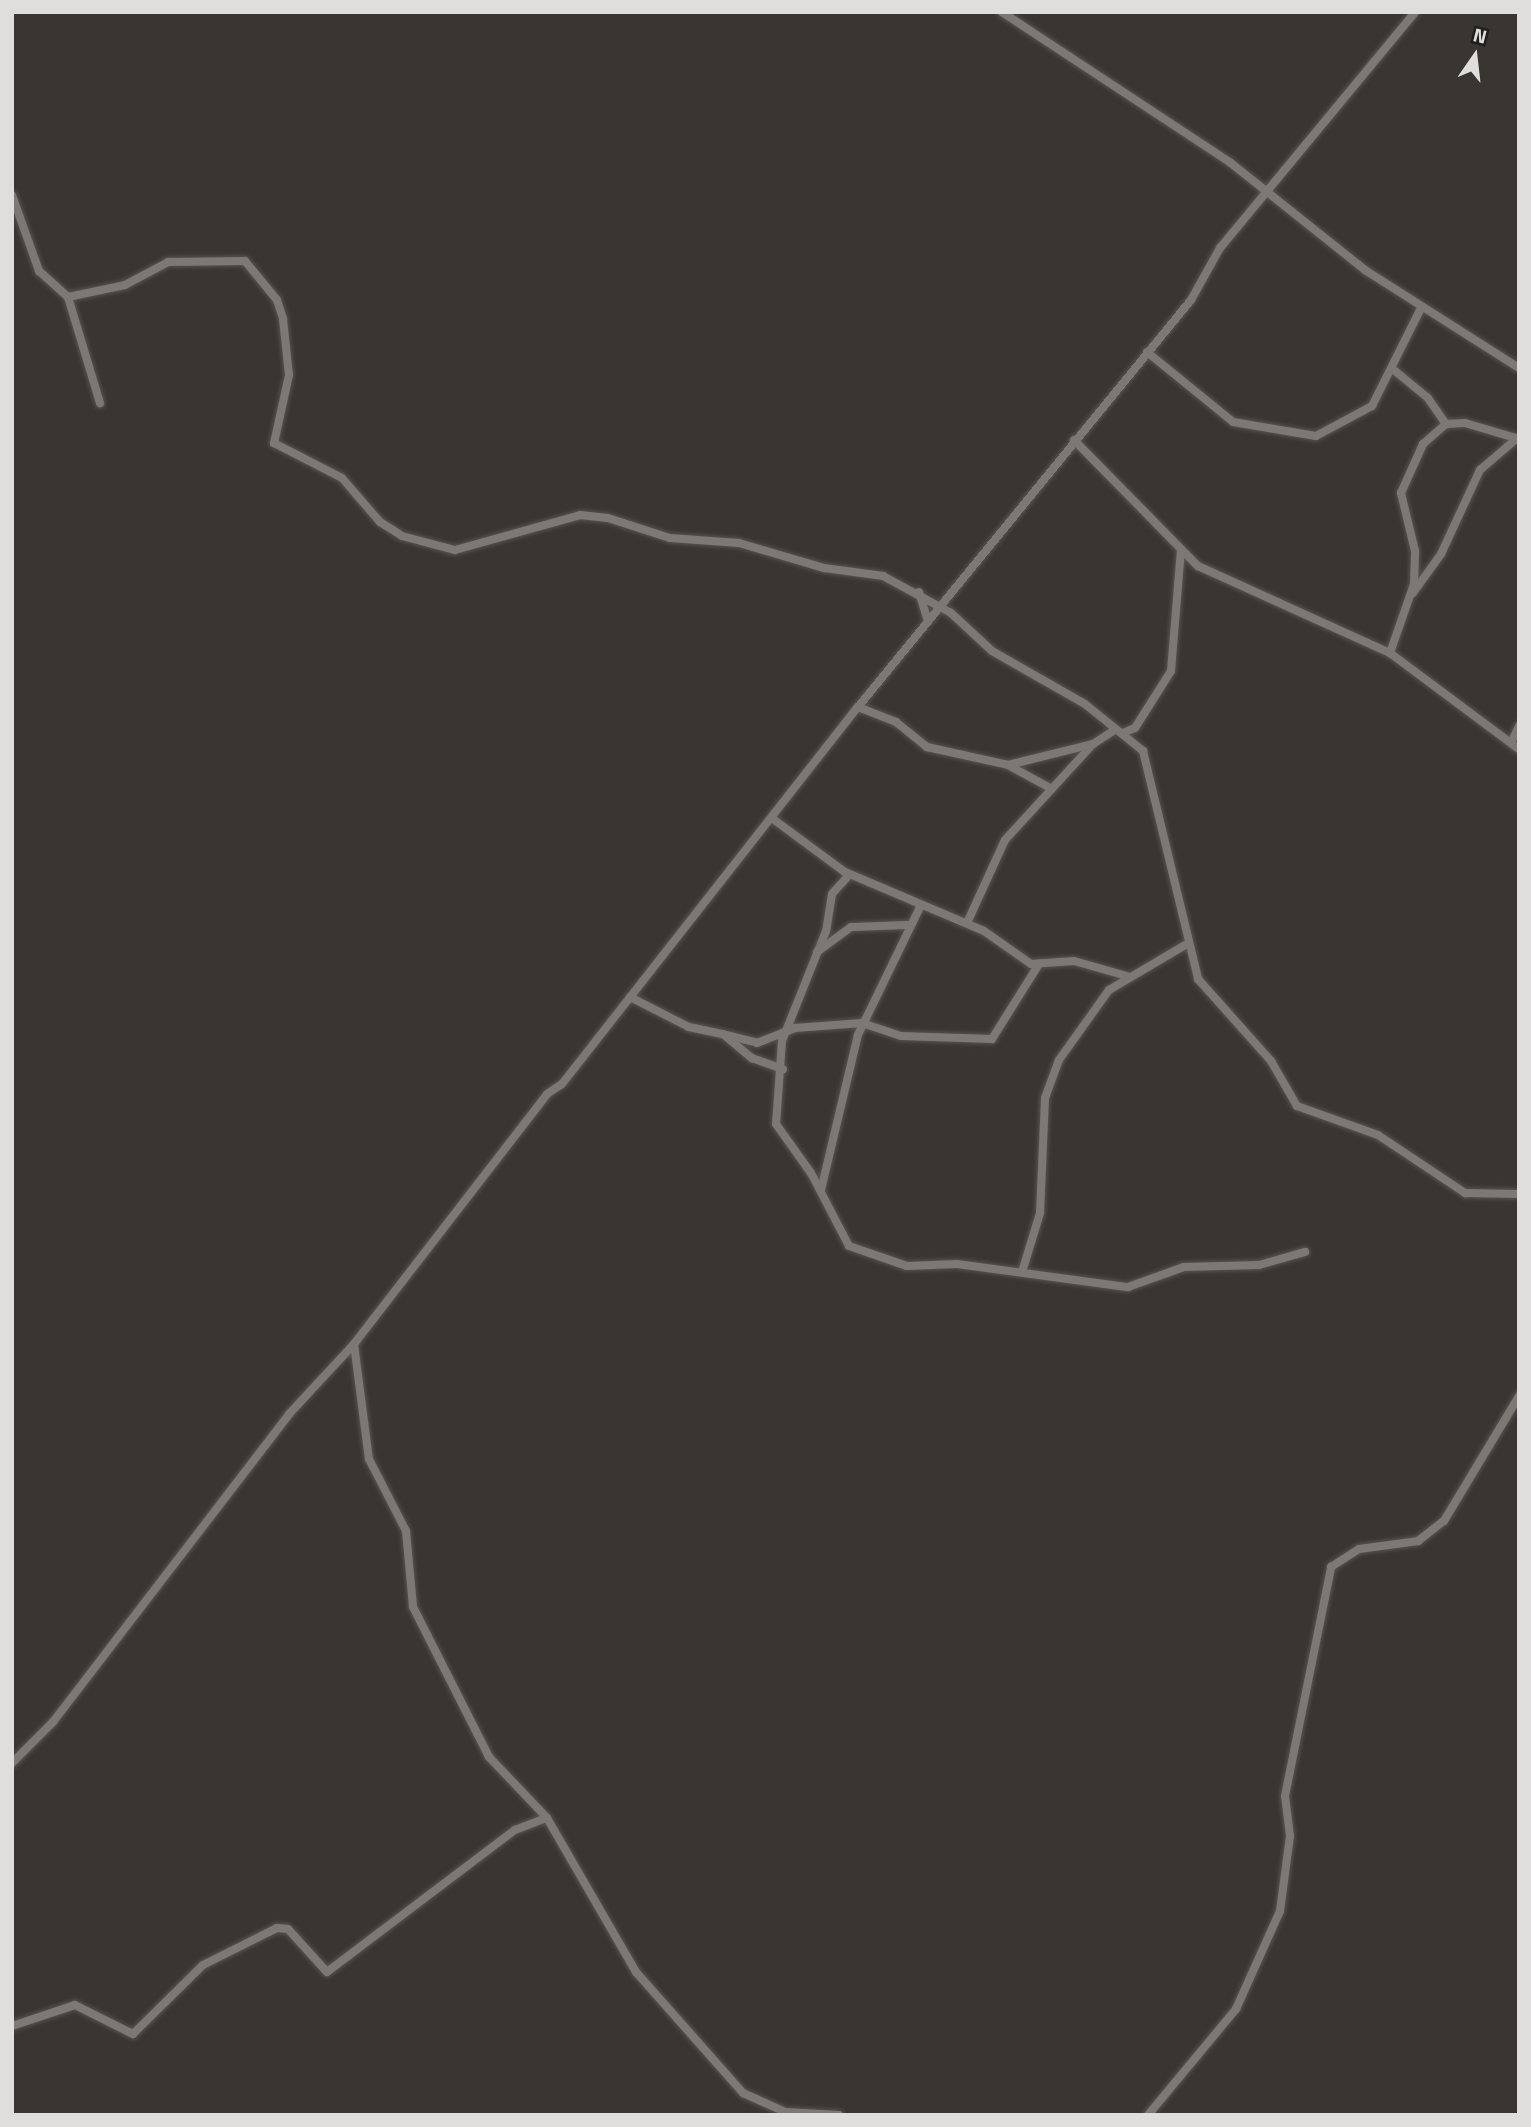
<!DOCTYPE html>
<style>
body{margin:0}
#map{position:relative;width:1531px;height:2127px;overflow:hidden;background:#393632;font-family:"Titillium Web",sans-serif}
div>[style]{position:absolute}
.roads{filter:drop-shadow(0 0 2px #565350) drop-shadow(0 0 2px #565350)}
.minor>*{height:8px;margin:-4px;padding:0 4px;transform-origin:4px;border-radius:4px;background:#7c7873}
span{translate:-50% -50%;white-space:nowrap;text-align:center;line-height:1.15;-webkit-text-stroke:7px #1f1e1c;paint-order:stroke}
.frame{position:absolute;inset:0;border:14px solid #e0dedc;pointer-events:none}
.north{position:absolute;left:1440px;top:21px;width:70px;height:70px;-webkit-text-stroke:5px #1f1e1c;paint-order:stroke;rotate:14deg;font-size:19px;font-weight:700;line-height:28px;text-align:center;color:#e0dedc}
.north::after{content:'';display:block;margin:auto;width:24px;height:32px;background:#e0dedc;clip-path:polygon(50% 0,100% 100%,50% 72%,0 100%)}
</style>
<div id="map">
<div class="roads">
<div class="minor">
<div style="left:1002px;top:12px;width:274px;rotate:33.4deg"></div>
<div style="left:1231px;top:163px;width:171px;rotate:38.6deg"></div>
<div style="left:1365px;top:270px;width:183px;rotate:32.5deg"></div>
<div style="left:12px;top:195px;width:81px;rotate:70.4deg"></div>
<div style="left:39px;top:271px;width:39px;rotate:42deg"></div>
<div style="left:68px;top:297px;width:58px;rotate:-11.9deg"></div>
<div style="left:125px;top:285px;width:49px;rotate:-28.1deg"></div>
<div style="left:168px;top:262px;width:77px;rotate:-0.7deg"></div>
<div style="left:245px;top:261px;width:50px;rotate:50.6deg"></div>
<div style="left:277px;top:300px;width:20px;rotate:72deg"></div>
<div style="left:283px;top:319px;width:56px;rotate:83.9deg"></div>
<div style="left:289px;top:375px;width:70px;rotate:102.4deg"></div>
<div style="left:274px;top:443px;width:76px;rotate:27.2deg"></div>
<div style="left:342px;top:478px;width:58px;rotate:49.2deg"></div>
<div style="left:380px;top:522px;width:26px;rotate:32deg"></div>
<div style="left:402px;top:536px;width:55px;rotate:14.8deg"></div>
<div style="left:455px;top:550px;width:130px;rotate:-15.6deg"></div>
<div style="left:580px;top:515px;width:28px;rotate:6deg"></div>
<div style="left:608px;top:518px;width:65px;rotate:17.9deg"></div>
<div style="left:670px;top:538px;width:69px;rotate:4.1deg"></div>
<div style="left:739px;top:543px;width:89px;rotate:16.4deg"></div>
<div style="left:824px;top:568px;width:60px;rotate:7.7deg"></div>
<div style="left:883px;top:576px;width:77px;rotate:28.6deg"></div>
<div style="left:951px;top:613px;width:56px;rotate:42.8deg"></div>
<div style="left:992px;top:651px;width:107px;rotate:29.7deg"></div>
<div style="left:1085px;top:704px;width:75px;rotate:39deg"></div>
<div style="left:1143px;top:751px;width:235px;rotate:76.4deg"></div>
<div style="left:1198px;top:979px;width:110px;rotate:48.3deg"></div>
<div style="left:1271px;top:1061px;width:52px;rotate:60deg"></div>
<div style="left:1297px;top:1106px;width:86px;rotate:19.7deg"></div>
<div style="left:1378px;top:1135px;width:105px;rotate:33.7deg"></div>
<div style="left:1465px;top:1193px;width:54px;rotate:1.1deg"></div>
<div style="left:68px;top:297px;width:111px;rotate:73.2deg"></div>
<div style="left:1147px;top:352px;width:111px;rotate:39.1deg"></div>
<div style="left:1233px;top:422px;width:84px;rotate:9.6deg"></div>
<div style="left:1316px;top:436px;width:64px;rotate:-28.2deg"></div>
<div style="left:1372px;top:406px;width:110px;rotate:-63.4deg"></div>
<div style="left:1446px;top:424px;width:19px;rotate:-3deg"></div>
<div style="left:1465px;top:423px;width:56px;rotate:16.5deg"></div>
<div style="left:1074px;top:440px;width:177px;rotate:45.5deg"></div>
<div style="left:1198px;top:566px;width:211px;rotate:24.4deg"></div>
<div style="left:1390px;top:653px;width:161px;rotate:36.7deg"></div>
<div style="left:919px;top:592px;width:31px;rotate:73deg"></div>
<div style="left:1413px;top:593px;width:48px;rotate:-54.3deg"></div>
<div style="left:1441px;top:554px;width:93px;rotate:-65.1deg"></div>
<div style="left:1480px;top:470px;width:48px;rotate:-40.7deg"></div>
<div style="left:1390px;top:653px;width:73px;rotate:-70.8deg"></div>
<div style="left:1414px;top:584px;width:33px;rotate:-88deg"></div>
<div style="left:1415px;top:551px;width:60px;rotate:-103.6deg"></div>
<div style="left:1401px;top:493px;width:54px;rotate:-65.8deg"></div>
<div style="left:1423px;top:444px;width:30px;rotate:-41deg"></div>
<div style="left:1446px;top:424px;width:32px;rotate:-125deg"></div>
<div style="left:1428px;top:398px;width:43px;rotate:-140.7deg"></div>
<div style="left:858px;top:707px;width:41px;rotate:21.5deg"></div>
<div style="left:896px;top:722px;width:40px;rotate:39deg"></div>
<div style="left:927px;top:747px;width:83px;rotate:12.5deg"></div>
<div style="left:1008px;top:765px;width:88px;rotate:-13.9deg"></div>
<div style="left:1123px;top:733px;width:13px;rotate:-23deg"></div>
<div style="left:1135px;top:728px;width:67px;rotate:-57.7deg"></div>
<div style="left:1171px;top:671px;width:122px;rotate:-85.3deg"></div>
<div style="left:1512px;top:741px;width:17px;rotate:-65deg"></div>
<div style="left:1008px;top:765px;width:50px;rotate:28.6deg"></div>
<div style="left:773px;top:819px;width:89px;rotate:36.4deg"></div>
<div style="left:845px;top:872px;width:151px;rotate:23deg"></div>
<div style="left:984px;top:931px;width:57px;rotate:35.1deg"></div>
<div style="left:1031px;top:964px;width:43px;rotate:-4deg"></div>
<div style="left:1074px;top:961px;width:55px;rotate:15.8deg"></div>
<div style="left:849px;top:875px;width:25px;rotate:132deg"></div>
<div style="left:832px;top:894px;width:37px;rotate:99deg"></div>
<div style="left:826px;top:931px;width:118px;rotate:111.8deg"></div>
<div style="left:782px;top:1041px;width:83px;rotate:94.1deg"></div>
<div style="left:776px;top:1124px;width:60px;rotate:54.5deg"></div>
<div style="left:811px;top:1173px;width:82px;rotate:62.5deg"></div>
<div style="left:849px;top:1246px;width:61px;rotate:19deg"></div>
<div style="left:907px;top:1266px;width:50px;rotate:-2.3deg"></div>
<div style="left:957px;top:1264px;width:173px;rotate:7.7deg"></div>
<div style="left:1128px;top:1287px;width:59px;rotate:-19.7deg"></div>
<div style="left:1184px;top:1267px;width:75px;rotate:-1.5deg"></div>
<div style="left:1259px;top:1265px;width:48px;rotate:-15.8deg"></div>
<div style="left:967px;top:923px;width:91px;rotate:-65.4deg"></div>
<div style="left:1005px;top:840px;width:130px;rotate:-47.5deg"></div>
<div style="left:1093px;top:744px;width:27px;rotate:-33deg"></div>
<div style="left:817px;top:952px;width:42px;rotate:-36.3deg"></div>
<div style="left:851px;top:927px;width:58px;rotate:-2deg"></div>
<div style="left:630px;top:997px;width:66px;rotate:27deg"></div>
<div style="left:689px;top:1027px;width:35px;rotate:12deg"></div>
<div style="left:723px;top:1034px;width:38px;rotate:40deg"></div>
<div style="left:752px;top:1058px;width:33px;rotate:20deg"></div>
<div style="left:726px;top:1035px;width:32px;rotate:14deg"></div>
<div style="left:757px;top:1043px;width:41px;rotate:-21.5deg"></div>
<div style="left:795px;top:1028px;width:67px;rotate:-4.3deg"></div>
<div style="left:862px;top:1023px;width:41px;rotate:18.4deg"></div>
<div style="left:901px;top:1036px;width:91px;rotate:1.9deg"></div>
<div style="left:992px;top:1039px;width:89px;rotate:-57.9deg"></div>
<div style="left:821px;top:1190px;width:159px;rotate:-76.6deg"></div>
<div style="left:858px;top:1035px;width:144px;rotate:-64.1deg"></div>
<div style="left:1022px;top:1272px;width:62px;rotate:-73deg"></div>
<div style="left:1040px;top:1213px;width:115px;rotate:-87.5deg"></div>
<div style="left:1045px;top:1098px;width:40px;rotate:-69.8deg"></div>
<div style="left:1059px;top:1060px;width:86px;rotate:-54.5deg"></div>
<div style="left:1109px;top:990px;width:88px;rotate:-30.6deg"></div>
<div style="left:354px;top:1344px;width:116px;rotate:82.6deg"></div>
<div style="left:369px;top:1459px;width:81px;rotate:62.8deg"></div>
<div style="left:406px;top:1531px;width:76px;rotate:84.7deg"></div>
<div style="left:413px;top:1607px;width:168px;rotate:63.1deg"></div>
<div style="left:489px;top:1757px;width:84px;rotate:46.4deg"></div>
<div style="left:547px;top:1818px;width:178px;rotate:60deg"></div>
<div style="left:636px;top:1972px;width:162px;rotate:48.5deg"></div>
<div style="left:743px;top:2093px;width:46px;rotate:24.3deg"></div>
<div style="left:785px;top:2112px;width:54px;rotate:3.2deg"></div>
<div style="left:12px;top:1763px;width:58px;rotate:-45deg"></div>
<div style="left:53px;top:1722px;width:388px;rotate:-52.5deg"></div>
<div style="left:289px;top:1414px;width:96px;rotate:-47.1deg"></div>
<div style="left:354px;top:1344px;width:316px;rotate:-52.3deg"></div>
<div style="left:547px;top:1094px;width:18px;rotate:-34deg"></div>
<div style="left:562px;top:1084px;width:479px;rotate:-51.9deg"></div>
<div style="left:858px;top:707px;width:526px;rotate:-50.71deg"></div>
<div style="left:1191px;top:300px;width:60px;rotate:-60.9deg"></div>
<div style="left:1220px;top:248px;width:306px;rotate:-50.4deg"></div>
<div style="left:12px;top:2026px;width:66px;rotate:-18.4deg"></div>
<div style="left:75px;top:2005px;width:65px;rotate:26.6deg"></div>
<div style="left:133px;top:2034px;width:98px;rotate:-44.6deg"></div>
<div style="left:203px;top:1965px;width:83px;rotate:-26.6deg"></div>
<div style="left:277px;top:1928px;width:11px;rotate:5deg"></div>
<div style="left:288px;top:1929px;width:58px;rotate:47.8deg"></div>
<div style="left:327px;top:1972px;width:236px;rotate:-37.1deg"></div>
<div style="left:515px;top:1830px;width:34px;rotate:-21deg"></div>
<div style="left:1148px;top:2115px;width:138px;rotate:-50.3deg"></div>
<div style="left:1236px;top:2009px;width:107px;rotate:-65.8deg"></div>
<div style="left:1280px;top:1911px;width:76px;rotate:-82.4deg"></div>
<div style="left:1290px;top:1836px;width:40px;rotate:-97.1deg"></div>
<div style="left:1285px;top:1796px;width:234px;rotate:-78.6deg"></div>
<div style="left:1331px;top:1567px;width:33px;rotate:-33deg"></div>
<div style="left:1359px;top:1549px;width:60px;rotate:-7.7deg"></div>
<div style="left:1418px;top:1541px;width:33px;rotate:-38deg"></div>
<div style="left:1444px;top:1521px;width:146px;rotate:-59deg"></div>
</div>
</div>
<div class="frame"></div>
<div class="north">N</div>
</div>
